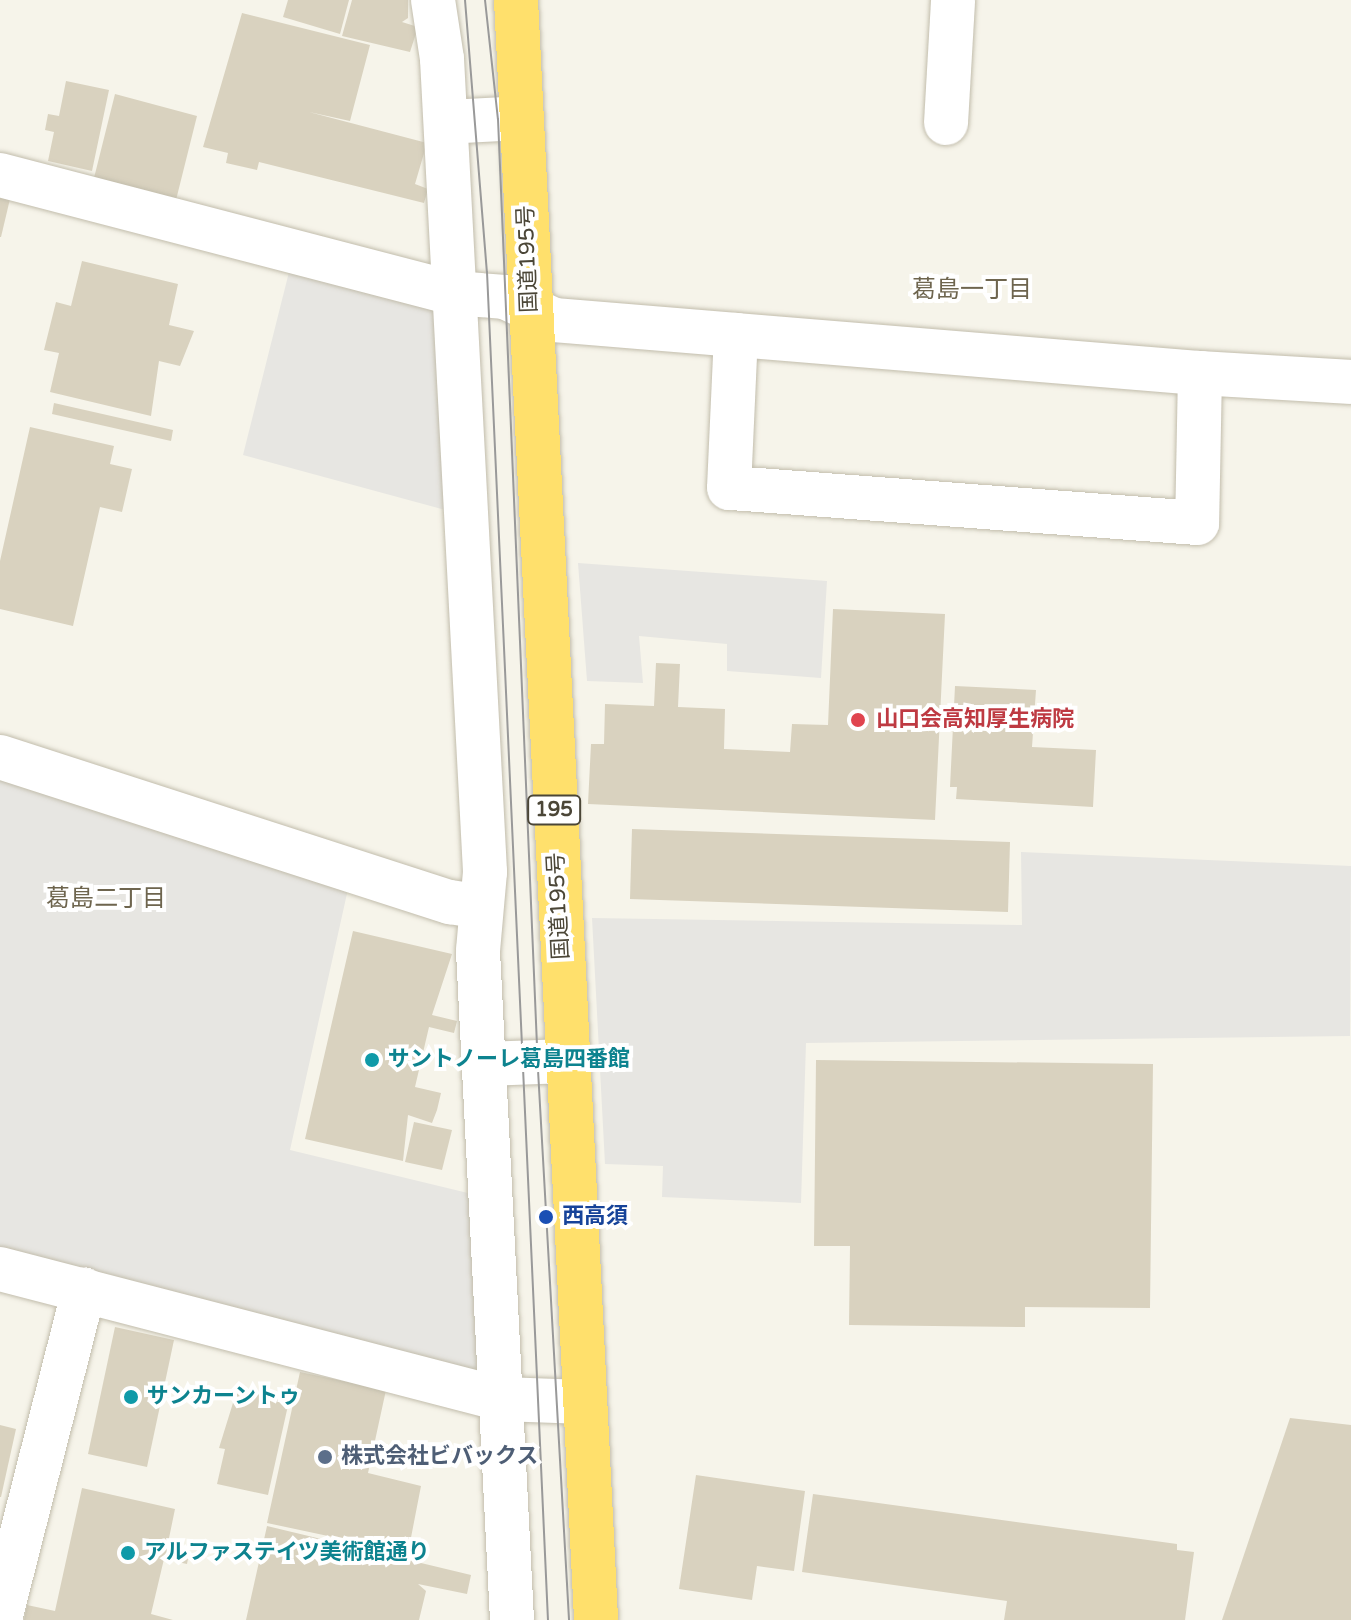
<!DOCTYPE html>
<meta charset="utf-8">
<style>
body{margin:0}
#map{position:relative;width:1351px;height:1620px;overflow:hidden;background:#f6f4ea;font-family:"Varela Round","Noto Sans JP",sans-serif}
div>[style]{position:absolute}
.parking>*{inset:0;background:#e7e6e2}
.building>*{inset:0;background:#d9d2bf}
.roads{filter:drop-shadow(0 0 2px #c2bdac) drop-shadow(0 0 2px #c2bdac)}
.street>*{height:44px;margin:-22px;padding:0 22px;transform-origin:22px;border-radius:22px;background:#fff}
.highway>*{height:44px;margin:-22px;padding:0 22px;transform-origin:22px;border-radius:22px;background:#ffe06c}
.tram>*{height:2px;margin:-1px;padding:0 1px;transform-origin:1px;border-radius:1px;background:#999}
.dots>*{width:22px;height:22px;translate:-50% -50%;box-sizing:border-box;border:4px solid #fff;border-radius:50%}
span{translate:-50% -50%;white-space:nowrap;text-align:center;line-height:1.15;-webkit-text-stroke:8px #fff;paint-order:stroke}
.shield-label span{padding:2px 6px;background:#fff;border:2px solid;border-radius:6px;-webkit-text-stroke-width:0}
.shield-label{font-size:20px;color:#4b4637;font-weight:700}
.street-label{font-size:22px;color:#4b4637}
.health-label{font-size:22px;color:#be3a42;font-weight:700}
.left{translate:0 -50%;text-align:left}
.culture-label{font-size:22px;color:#0d838f;font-weight:700}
.transit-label{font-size:22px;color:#164399;font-weight:700}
.service-label{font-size:22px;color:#4e5e75;font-weight:700}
.neighbourhood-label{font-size:24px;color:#6e654e}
</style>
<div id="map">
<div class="parking">
<div style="clip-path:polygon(289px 272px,441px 311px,449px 511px,243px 455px)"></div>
<div style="clip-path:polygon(578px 563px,827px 581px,821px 678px,727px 671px,727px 644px,639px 636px,643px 683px,587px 681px)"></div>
<div style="clip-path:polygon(0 779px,348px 889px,290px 1150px,472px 1194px,481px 1377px,0 1253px)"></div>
<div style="clip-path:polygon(1021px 852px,1351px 866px,1350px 1036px,806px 1043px,801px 1203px,662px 1197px,663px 1166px,605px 1164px,592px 918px,1022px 925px)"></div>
</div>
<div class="building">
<div style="clip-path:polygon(288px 0,349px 0,340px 34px,283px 17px)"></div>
<div style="clip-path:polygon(352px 0,408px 0,408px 18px,402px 22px,418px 27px,410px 52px,342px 36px)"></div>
<div style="clip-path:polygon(242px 13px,370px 45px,350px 121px,309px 112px,427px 143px,415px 184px,428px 189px,424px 203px,259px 162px,257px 170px,226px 163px,228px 153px,203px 147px)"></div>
<div style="clip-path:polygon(66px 81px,109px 90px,92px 171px,48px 161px,54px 132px,45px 130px,48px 114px,59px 116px)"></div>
<div style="clip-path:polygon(115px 94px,197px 116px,176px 200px,94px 178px)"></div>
<div style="clip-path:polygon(0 196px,10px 199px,1px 237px,0 237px)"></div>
<div style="clip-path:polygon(82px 261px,178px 284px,169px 325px,194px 331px,180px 366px,159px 361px,151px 416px,50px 392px,59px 353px,44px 350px,56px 302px,71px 306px)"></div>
<div style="clip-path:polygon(54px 403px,173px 430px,171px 441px,52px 414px)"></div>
<div style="clip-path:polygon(30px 427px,114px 446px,110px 464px,132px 469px,122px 512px,100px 507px,73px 626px,0 609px,0 561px)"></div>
<div style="clip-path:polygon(833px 609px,945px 614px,935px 820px,588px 804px,591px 744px,604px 744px,605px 704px,654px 706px,656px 663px,680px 664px,678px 707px,725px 709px,724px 749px,790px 752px,792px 724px,828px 725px)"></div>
<div style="clip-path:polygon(955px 686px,1036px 690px,1032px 747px,1096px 750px,1093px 807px,956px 799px,957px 787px,950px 787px)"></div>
<div style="clip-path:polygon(632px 829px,1010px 842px,1008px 912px,630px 899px)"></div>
<div style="clip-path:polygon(353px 931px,452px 954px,432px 1015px,457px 1021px,454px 1033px,429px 1027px,415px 1087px,441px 1093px,437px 1110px,432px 1123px,408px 1115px,403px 1161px,305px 1139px)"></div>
<div style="clip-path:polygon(816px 1060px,1153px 1064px,1150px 1308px,1025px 1307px,1025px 1327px,849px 1325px,850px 1246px,814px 1246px)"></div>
<div style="clip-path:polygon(414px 1122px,452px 1130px,442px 1170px,405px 1162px)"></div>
<div style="clip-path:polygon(115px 1327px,174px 1340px,147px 1467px,88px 1454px)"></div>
<div style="clip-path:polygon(300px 1372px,386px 1390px,368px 1473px,421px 1486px,408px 1553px,267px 1523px)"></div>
<div style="clip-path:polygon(237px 1390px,289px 1401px,268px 1495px,217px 1484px,225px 1449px,219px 1448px)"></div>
<div style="clip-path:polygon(1290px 1418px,1351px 1425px,1351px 1620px,1222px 1620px)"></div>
<div style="clip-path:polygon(0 1425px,16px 1429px,1px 1497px,0 1497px)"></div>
<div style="clip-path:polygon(696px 1475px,805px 1491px,794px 1571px,757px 1566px,752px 1600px,679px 1589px)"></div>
<div style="clip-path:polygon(82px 1488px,175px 1509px,168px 1543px,190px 1548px,187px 1564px,164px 1559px,151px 1614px,173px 1620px,24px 1620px,27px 1605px,55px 1611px)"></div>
<div style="clip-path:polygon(813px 1494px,1177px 1544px,1177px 1550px,1194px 1552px,1185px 1620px,1004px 1620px,1007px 1601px,802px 1572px)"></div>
<div style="clip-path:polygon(267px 1526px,471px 1575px,467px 1594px,418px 1584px,426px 1591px,419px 1620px,246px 1620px)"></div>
</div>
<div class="roads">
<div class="street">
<div style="left:433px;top:0;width:60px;rotate:81.3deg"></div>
<div style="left:442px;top:59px;width:814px;rotate:86.97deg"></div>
<div style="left:485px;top:872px;width:79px;rotate:95.1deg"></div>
<div style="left:478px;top:951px;width:670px;rotate:87.09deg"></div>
<div style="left:446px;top:122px;width:76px;rotate:-3deg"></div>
<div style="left:946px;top:123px;width:123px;rotate:-86.7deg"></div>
<div style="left:0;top:175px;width:469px;rotate:14.6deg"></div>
<div style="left:454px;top:293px;width:51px;rotate:4.5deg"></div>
<div style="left:505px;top:297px;width:54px;rotate:25.1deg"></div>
<div style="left:554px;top:320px;width:183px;rotate:4.7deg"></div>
<div style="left:736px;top:335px;width:466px;rotate:4.7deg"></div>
<div style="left:1200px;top:373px;width:150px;rotate:91.1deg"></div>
<div style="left:1197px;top:523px;width:469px;rotate:-175.7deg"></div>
<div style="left:729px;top:488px;width:153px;rotate:-87.4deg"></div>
<div style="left:1200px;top:373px;width:151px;rotate:3.4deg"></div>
<div style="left:0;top:757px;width:473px;rotate:17.9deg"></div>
<div style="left:450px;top:902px;width:31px;rotate:9deg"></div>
<div style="left:484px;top:1064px;width:83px;rotate:-2.1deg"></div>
<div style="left:0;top:1269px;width:518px;rotate:14.55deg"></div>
<div style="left:501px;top:1399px;width:84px;rotate:2deg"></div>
<div style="left:0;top:1619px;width:340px;rotate:-75.7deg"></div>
</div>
<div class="highway">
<div style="left:516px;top:0;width:1622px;rotate:87.17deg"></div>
</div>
</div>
<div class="tram">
<div style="left:465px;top:0;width:273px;rotate:85.4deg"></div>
<div style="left:487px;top:272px;width:1349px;rotate:87.41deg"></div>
<div style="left:485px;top:0;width:120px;rotate:83.8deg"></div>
<div style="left:498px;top:119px;width:952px;rotate:87.59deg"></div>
<div style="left:538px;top:1070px;width:551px;rotate:86.77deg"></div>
</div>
<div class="dots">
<div style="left:858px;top:720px;background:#e0444e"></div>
<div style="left:372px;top:1060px;background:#0f9aa8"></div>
<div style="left:546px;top:1217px;background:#1a4fb4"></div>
<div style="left:131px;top:1397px;background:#0f9aa8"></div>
<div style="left:325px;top:1457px;background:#5c6f8a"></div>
<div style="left:128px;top:1553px;background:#0f9aa8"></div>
</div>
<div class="shield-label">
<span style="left:554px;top:810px">195</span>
</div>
<div class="street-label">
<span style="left:528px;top:259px;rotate:-92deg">国道195号</span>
<span style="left:559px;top:906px;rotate:-93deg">国道195号</span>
</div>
<div class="health-label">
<span class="left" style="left:876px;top:720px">山口会高知厚生病院</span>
</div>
<div class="culture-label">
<span class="left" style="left:388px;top:1060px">サントノーレ葛島四番館</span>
<span class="left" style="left:147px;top:1397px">サンカーントゥ</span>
<span class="left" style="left:144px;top:1553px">アルファステイツ美術館通り</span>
</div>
<div class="transit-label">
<span class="left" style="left:562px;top:1217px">西高須</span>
</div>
<div class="service-label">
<span class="left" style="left:341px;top:1457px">株式会社ビバックス</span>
</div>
<div class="neighbourhood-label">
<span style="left:972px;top:290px">葛島一丁目</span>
<span style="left:106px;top:899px">葛島二丁目</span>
</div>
</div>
